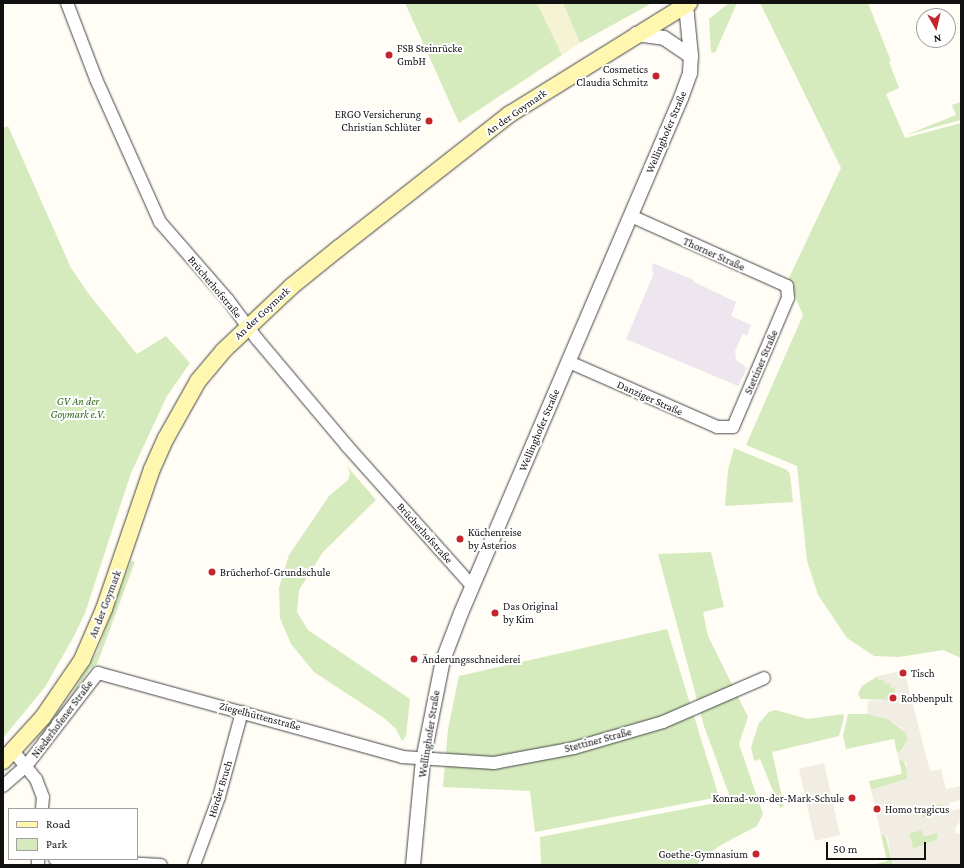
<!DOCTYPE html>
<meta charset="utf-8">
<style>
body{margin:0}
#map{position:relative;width:964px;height:868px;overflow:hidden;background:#fffdf5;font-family:"Crimson Pro",serif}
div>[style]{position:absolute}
.industrial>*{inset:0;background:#eee6ef}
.farmland>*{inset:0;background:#f6f3d4}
.green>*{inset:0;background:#d5ebbd}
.plaza>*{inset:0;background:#f1ede2}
.roads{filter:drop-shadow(0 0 1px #444) drop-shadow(0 0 1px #444)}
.minor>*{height:12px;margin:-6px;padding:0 6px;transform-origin:6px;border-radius:6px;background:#fff}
.tertiary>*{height:14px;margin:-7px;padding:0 7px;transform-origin:7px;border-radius:7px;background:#fff}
.secondary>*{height:16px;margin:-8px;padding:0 8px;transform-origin:8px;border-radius:8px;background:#fff6b0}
.dots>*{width:11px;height:11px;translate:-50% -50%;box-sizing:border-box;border:2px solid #fff;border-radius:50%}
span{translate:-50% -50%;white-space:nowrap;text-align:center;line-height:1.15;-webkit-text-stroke:4px #fff;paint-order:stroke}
.poi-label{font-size:11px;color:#111}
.left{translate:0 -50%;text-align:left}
.right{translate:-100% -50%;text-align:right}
.street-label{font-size:11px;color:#111}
.park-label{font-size:11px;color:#2f6b1f;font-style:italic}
.frame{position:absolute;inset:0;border:4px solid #111;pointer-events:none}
.legend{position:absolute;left:8px;top:808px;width:130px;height:52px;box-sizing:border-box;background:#fff;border:1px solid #a0a0a0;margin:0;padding:5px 7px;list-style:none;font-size:12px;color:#111}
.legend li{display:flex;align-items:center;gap:8px;height:20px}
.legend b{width:20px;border:1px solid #a0a0a0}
.north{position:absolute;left:916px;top:8px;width:40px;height:40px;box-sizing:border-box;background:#fff;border:1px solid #a0a0a0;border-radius:50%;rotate:172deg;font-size:11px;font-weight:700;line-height:16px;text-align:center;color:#111}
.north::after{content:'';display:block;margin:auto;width:14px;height:18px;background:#c4262e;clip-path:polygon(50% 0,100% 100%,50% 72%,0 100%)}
.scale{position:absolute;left:826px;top:842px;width:100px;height:18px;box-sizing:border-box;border:2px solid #111;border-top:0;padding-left:5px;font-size:12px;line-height:14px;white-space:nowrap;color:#111;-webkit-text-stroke:3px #fff;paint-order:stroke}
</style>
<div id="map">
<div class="industrial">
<div style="clip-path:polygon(653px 263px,694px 280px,694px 282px,736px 302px,731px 316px,751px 325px,747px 336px,743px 334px,735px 351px,736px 360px,747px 368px,738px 386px,626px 339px,654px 273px,652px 272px)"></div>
</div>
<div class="farmland">
<div style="clip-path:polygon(537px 3px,563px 3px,580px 43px,562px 55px)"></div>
</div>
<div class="green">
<div style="clip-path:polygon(405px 3px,537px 3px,562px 55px,459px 123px)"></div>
<div style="clip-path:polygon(563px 3px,652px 3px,580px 43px)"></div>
<div style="clip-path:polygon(729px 3px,737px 3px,715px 53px,711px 52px,709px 19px)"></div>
<div style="clip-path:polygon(760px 3px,868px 3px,891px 61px,889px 62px,899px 88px,886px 94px,905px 138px,961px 123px,961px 658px,943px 650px,899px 657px,874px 656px,847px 638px,818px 595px,807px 561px,797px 466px,746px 445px,803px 315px,788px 280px,841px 168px)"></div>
<div style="clip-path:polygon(961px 102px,961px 120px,906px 135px,956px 115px,952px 105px)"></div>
<div style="clip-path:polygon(8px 126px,71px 268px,88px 293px,137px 354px,166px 336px,190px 363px,167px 396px,131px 473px,85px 613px,73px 638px,45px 687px,3px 738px,3px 128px)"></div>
<div style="clip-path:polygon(734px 448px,787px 470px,790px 474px,793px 502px,725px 506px,728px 470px)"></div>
<div style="clip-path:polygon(347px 466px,376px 500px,323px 552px,299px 590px,297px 612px,308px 630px,410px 699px,406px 736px,402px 741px,396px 729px,384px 718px,314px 672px,291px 644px,280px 618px,279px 588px,289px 555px,329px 496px,348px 480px,350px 473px)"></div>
<div style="clip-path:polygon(711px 552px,724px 607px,703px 612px,708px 636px,748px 717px,739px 744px,763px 814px,757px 826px,719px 846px,696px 865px,541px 865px,540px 837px,731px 800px,704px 726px,658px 554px)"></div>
<div style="clip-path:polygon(131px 561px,135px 562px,97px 664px,90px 669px,67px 703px,38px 740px,37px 739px,66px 703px,97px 652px)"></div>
<div style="clip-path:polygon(667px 629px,719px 797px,535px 832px,530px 791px,443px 787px,448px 729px,459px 676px)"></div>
<div style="clip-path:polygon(878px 676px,879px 680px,884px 679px,895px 687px,896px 694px,888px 700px,861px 699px,858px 694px,862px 686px)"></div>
<div style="clip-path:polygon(775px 710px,808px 719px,843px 714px,844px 717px,839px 736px,772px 752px,784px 806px,780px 808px,760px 759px,754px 761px,751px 747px,759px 723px,769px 712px)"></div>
<div style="clip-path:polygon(848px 714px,867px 714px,888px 719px,906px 733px,908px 740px,901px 751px,897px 753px,894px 739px,846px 749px,843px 736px)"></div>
<div style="clip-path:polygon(903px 759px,909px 775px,907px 779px,871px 790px,869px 781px,902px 774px,899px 760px)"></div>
<div style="clip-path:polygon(943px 804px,944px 810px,941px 814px,922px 818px,921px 809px)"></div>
<div style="clip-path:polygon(922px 830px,924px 836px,937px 833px,938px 839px,913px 849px,909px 833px)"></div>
<div style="clip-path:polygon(885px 834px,893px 865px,872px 865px,887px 861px,881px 835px)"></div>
</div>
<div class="plaza">
<div style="clip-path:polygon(evenodd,901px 671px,902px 674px,905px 674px,930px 771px,941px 769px,946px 789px,961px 786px,961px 800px,949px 803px,951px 811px,961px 808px,961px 820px,955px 829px,956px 834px,961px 833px,961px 865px,893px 865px,887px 836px,881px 835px,871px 790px,907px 779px,906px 762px,899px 760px,897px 753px,902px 751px,908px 740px,906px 733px,898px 726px,888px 719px,867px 714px,868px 701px,888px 700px,896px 694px,895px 687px,891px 688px,890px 683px,885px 684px,884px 679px,879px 680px,878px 676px,901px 671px,943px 804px,944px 810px,941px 814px,922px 818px,921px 809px,943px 804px,901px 671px,922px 830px,924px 836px,937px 833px,938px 839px,913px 849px,909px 833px,922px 830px)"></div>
<div style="clip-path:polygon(824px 763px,840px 835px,815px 841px,799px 769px)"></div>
</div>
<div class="roads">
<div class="minor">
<div style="left:67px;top:3px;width:81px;rotate:69.1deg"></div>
<div style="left:96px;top:79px;width:157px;rotate:65.9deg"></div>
<div style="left:160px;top:222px;width:103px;rotate:48.9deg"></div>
<div style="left:228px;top:300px;width:49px;rotate:53.4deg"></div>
<div style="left:257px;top:339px;width:140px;rotate:49.9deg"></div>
<div style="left:347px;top:446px;width:188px;rotate:48.2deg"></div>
<div style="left:569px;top:362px;width:162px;rotate:23.7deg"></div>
<div style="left:717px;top:427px;width:16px"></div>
<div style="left:733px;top:427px;width:140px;rotate:-66.9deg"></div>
<div style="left:788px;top:298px;width:12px;rotate:-95deg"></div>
<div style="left:787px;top:286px;width:171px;rotate:-155.8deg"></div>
<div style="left:14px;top:752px;width:35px;rotate:51deg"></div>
<div style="left:36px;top:779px;width:19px;rotate:69deg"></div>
<div style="left:43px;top:797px;width:12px;rotate:95deg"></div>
<div style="left:3px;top:786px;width:30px;rotate:-41deg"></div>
<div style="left:26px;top:766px;width:118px;rotate:-52.3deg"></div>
<div style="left:98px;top:673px;width:315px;rotate:15.4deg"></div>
<div style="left:402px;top:757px;width:92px;rotate:3.7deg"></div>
<div style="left:494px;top:763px;width:81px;rotate:-10.6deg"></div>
<div style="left:574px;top:748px;width:93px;rotate:-16.3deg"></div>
<div style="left:663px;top:722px;width:110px;rotate:-23.5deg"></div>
<div style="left:55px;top:859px;width:106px;rotate:3.2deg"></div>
<div style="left:38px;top:865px;width:6px;rotate:-90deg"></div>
<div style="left:194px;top:865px;width:72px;rotate:-69.8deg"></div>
<div style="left:219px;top:797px;width:88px;rotate:-74.9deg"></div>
</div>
<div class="tertiary">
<div style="left:636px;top:34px;width:28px;rotate:8deg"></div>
<div style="left:664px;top:38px;width:32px;rotate:34deg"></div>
<div style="left:413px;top:865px;width:105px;rotate:-84.6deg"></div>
<div style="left:423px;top:760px;width:102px;rotate:-78.7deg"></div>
<div style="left:443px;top:660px;width:50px;rotate:-69deg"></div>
<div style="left:461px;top:613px;width:560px;rotate:-66.87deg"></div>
<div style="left:681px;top:98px;width:27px;rotate:-70deg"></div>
<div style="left:690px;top:73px;width:17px;rotate:-87deg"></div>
<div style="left:691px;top:56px;width:51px;rotate:-95.6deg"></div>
</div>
<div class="secondary">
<div style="left:3px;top:761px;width:59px;rotate:-47.7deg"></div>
<div style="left:43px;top:717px;width:69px;rotate:-55.6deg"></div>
<div style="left:82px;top:660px;width:56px;rotate:-66.7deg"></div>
<div style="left:104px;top:609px;width:148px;rotate:-71.1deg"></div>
<div style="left:152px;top:469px;width:34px;rotate:-66deg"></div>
<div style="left:166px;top:438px;width:65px;rotate:-60.7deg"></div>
<div style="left:198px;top:381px;width:39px;rotate:-50deg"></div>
<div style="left:223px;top:351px;width:95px;rotate:-43.3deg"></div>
<div style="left:292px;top:286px;width:60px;rotate:-39deg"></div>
<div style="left:339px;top:248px;width:217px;rotate:-38.1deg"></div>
<div style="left:510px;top:114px;width:211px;rotate:-31.8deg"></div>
</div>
</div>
<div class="dots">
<div style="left:389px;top:55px;background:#c4262e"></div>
<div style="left:656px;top:76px;background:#c4262e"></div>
<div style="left:429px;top:121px;background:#c4262e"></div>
<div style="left:460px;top:539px;background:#c4262e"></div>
<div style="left:212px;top:572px;background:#c4262e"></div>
<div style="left:495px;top:613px;background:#c4262e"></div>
<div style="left:414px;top:659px;background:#c4262e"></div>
<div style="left:903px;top:673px;background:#c4262e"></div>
<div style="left:893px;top:698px;background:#c4262e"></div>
<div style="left:852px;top:798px;background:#c4262e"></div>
<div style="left:877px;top:809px;background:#c4262e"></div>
<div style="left:756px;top:854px;background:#c4262e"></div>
</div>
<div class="poi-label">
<span class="left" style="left:397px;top:55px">FSB Steinrücke<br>GmbH</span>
<span class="right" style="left:648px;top:76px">Cosmetics<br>Claudia Schmitz</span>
<span class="right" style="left:421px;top:121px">ERGO Versicherung<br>Christian Schlüter</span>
<span class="left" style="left:468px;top:539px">Küchenreise<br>by Asterios</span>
<span class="left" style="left:220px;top:572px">Brücherhof-Grundschule</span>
<span class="left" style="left:503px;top:613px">Das Original<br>by Kim</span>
<span class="left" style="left:422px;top:659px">Änderungsschneiderei</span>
<span class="left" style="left:911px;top:673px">Tisch</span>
<span class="left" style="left:901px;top:698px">Robbenpult</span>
<span class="right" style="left:844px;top:798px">Konrad-von-der-Mark-Schule</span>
<span class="left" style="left:885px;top:809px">Homo tragicus</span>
<span class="right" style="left:748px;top:854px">Goethe-Gymnasium</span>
</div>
<div class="street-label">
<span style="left:516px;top:112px;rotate:-35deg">An der Goymark</span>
<span style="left:666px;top:132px;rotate:-67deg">Wellinghofer Straße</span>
<span style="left:714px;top:254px;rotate:24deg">Thorner Straße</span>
<span style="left:215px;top:287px;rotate:50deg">Brücherhofstraße</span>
<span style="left:262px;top:313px;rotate:-43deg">An der Goymark</span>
<span style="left:761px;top:362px;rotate:-67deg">Stettiner Straße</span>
<span style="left:650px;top:398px;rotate:24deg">Danziger Straße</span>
<span style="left:539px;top:430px;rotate:-67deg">Wellinghofer Straße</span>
<span style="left:425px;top:533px;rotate:48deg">Brücherhofstraße</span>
<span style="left:105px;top:604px;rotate:-69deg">An der Goymark</span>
<span style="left:260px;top:716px;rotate:15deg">Ziegelhüttenstraße</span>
<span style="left:62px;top:719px;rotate:-53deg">Niederhofener Straße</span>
<span style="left:429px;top:734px;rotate:-81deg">Wellinghofer Straße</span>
<span style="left:598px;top:740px;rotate:-15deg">Stettiner Straße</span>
<span style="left:220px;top:789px;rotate:-73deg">Hörder Bruch</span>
</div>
<div class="park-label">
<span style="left:78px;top:408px">GV An der<br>Goymark e.V.</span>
</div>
<div class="frame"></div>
<ul class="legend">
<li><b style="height:5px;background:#fff6b0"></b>Road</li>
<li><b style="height:11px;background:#d5ebbd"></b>Park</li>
</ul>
<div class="north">N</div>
<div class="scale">50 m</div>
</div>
